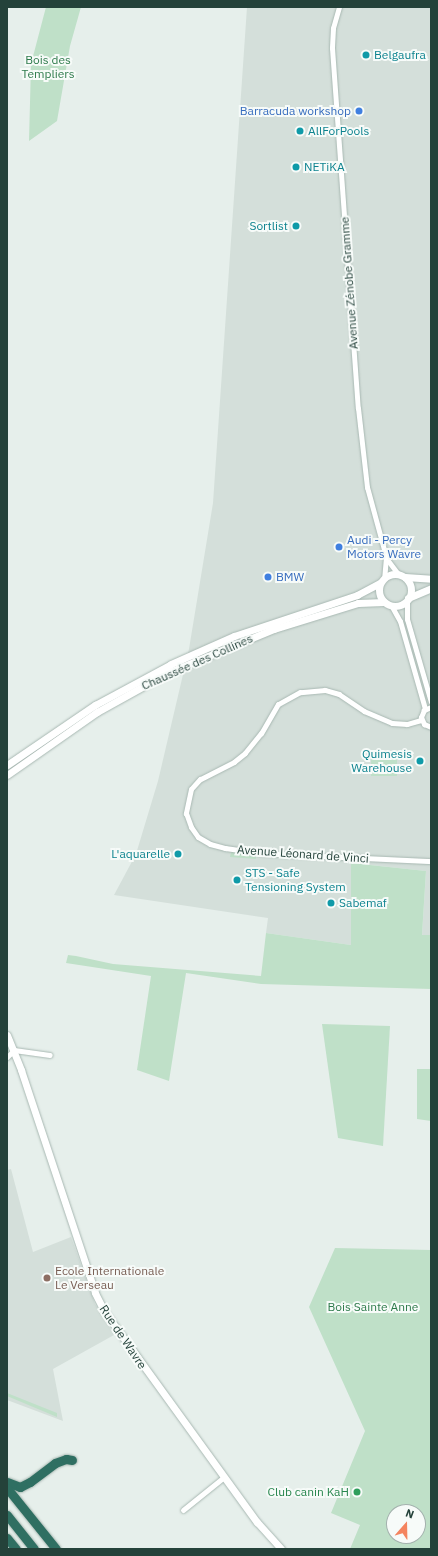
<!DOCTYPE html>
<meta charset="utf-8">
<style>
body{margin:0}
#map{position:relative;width:438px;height:1556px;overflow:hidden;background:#e6efeb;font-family:"IBM Plex Sans",sans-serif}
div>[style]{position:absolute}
.built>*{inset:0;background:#d4dfda}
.green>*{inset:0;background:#bfe0c8}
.roads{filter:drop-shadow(0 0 1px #a8b8b2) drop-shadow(0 0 1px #a8b8b2)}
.street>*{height:5px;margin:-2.5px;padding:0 2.5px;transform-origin:2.5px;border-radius:2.5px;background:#fff}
.secondary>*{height:7px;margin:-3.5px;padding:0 3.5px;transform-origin:3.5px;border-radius:3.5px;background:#fff}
.secondary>.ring{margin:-3.5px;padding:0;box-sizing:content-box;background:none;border:7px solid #fff;border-radius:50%}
.highway>*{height:9px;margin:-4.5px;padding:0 4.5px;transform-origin:4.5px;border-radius:4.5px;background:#2f6f62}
.dots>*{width:11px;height:11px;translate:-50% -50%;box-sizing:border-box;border:2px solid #f7fbf9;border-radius:50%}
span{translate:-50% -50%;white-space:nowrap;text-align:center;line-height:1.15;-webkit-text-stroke:4px #f7fbf9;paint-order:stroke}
.culture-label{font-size:12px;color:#0d838f}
.left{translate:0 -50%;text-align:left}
.right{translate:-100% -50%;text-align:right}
.park-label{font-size:12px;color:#2d7a4b}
.shop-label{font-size:12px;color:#366cbe}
.street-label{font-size:12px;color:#24423a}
.education-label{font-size:12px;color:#785e54}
.leisure-label{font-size:12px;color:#27864d}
.frame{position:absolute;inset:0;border:8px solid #24423a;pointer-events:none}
.north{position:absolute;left:386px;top:1504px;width:40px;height:40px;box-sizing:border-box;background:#f7fbf9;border:1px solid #a3b1ad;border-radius:50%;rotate:20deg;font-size:11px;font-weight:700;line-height:16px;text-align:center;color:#24423a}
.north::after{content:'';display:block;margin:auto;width:14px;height:18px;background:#f4845f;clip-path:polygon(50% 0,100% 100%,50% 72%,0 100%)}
</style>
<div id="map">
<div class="built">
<div style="clip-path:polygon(247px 7px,431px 7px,431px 935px,422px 935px,426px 871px,351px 863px,351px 945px,266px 933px,268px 918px,114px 895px,136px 854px,158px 781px,189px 649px,213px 503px)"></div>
<div style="clip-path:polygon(11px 1169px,33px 1252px,71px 1237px,95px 1304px,114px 1335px,53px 1369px,63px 1421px,7px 1400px,7px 1170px)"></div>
</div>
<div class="green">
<div style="clip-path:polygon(46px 7px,81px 7px,70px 46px,57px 121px,29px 141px,31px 64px)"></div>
<div style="clip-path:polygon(397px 758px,397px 776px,371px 776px,371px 759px)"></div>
<div style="clip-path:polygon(231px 852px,256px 855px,256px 859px,230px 857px)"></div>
<div style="clip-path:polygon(351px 863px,426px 871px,422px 935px,431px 935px,431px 989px,261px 984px,186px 973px,169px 1081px,137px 1070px,151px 976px,66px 963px,68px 955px,76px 956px,113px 964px,261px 976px,266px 933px,351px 945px)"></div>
<div style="clip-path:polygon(322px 1024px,390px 1026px,383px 1146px,338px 1138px)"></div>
<div style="clip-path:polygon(417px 1069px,431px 1069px,431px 1121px,417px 1119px)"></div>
<div style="clip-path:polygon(evenodd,335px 1248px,431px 1250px,431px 1549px,350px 1549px,360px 1525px,331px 1513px,365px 1431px,309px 1307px,335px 1248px,394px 1512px,418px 1512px,418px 1536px,394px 1536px,394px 1512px)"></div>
<div style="clip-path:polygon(7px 1393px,57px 1413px,57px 1417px,7px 1396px)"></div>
</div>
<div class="roads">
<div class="street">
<div style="left:339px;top:7px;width:22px;rotate:106deg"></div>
<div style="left:333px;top:28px;width:20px;rotate:93deg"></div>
<div style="left:332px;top:48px;width:361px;rotate:85.9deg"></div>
<div style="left:358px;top:408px;width:80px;rotate:83.5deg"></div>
<div style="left:367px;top:487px;width:73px;rotate:74.8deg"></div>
<div style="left:386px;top:557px;width:21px;rotate:95deg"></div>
<div style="left:386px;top:558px;width:21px;rotate:53deg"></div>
<div style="left:407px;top:601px;width:18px;rotate:90deg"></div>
<div style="left:407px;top:619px;width:86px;rotate:73.9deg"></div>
<div style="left:391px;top:605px;width:18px;rotate:61deg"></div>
<div style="left:400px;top:621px;width:91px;rotate:74.1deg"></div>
<div style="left:431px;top:707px;width:8px;rotate:157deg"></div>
<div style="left:424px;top:710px;width:8px;rotate:113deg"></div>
<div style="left:421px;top:717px;width:8px;rotate:67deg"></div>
<div style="left:424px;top:724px;width:8px;rotate:23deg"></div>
<div style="left:421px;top:720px;width:15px;rotate:164deg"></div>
<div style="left:407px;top:724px;width:15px;rotate:-176deg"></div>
<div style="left:392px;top:723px;width:30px;rotate:-157deg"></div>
<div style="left:364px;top:711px;width:30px;rotate:-146deg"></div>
<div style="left:339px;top:694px;width:15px;rotate:-164deg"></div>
<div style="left:325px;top:690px;width:25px;rotate:175deg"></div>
<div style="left:300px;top:692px;width:25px;rotate:151deg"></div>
<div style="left:278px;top:704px;width:34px;rotate:120deg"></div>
<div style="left:261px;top:733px;width:26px;rotate:129deg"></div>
<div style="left:245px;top:753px;width:14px;rotate:141deg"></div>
<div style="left:234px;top:762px;width:38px;rotate:153deg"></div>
<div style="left:200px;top:779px;width:13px;rotate:132deg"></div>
<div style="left:191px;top:789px;width:25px;rotate:102deg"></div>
<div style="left:186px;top:813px;width:15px;rotate:70deg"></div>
<div style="left:191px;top:827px;width:12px;rotate:55deg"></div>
<div style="left:198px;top:837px;width:14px;rotate:30deg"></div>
<div style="left:210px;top:844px;width:16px;rotate:15deg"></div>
<div style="left:225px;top:848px;width:35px;rotate:8deg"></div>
<div style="left:260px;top:853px;width:171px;rotate:2.7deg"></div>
<div style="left:7px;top:1057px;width:10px;rotate:-45deg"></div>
<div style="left:14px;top:1050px;width:36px;rotate:8deg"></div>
<div style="left:183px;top:1510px;width:53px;rotate:-38.8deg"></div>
</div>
<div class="secondary">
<div class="ring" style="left:379px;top:574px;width:25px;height:25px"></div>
<div style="left:405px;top:577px;width:26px;rotate:4deg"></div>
<div style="left:408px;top:598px;width:25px;rotate:-23deg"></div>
<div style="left:7px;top:765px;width:107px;rotate:-34.3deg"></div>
<div style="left:95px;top:705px;width:86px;rotate:-28.3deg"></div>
<div style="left:171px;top:664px;width:69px;rotate:-24deg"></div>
<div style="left:234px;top:636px;width:130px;rotate:-18.4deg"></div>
<div style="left:357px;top:595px;width:26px;rotate:-28deg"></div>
<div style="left:7px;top:775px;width:110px;rotate:-35deg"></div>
<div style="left:97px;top:712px;width:80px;rotate:-29.1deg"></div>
<div style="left:167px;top:673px;width:116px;rotate:-22.4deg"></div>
<div style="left:274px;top:629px;width:88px;rotate:-17.2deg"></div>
<div style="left:358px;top:603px;width:26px;rotate:-2deg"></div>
<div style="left:7px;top:1035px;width:38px;rotate:68deg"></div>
<div style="left:21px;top:1070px;width:235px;rotate:71.6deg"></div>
<div style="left:95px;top:1293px;width:20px;rotate:63deg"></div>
<div style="left:104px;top:1311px;width:261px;rotate:54.1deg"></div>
<div style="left:257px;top:1522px;width:36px;rotate:48deg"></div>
</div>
<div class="highway">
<div style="left:7px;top:1482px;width:14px;rotate:21deg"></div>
<div style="left:20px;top:1487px;width:11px;rotate:-27deg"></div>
<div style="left:30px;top:1482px;width:31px;rotate:-37deg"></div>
<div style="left:55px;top:1463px;width:12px;rotate:-20deg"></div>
<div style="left:66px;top:1459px;width:6px;rotate:9deg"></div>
<div style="left:7px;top:1488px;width:78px;rotate:51.2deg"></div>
<div style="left:7px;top:1515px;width:43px;rotate:51.5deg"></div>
<div style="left:7px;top:1538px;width:14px;rotate:51deg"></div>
</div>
</div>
<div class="dots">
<div style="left:366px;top:55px;background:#0f9aa8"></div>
<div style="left:359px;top:111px;background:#3f7fe0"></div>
<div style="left:300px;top:131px;background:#0f9aa8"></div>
<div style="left:296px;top:167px;background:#0f9aa8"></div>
<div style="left:296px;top:226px;background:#0f9aa8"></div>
<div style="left:339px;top:547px;background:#3f7fe0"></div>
<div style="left:268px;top:577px;background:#3f7fe0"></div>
<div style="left:420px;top:761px;background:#0f9aa8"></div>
<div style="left:178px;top:854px;background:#0f9aa8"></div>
<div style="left:237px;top:880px;background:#0f9aa8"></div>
<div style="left:331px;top:903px;background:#0f9aa8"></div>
<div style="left:47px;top:1278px;background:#8d6e63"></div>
<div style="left:357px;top:1492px;background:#2e9e5b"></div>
</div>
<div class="culture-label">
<span class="left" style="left:374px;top:55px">Belgaufra</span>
<span class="left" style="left:308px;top:131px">AllForPools</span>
<span class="left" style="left:304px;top:167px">NETiKA</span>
<span class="right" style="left:288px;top:226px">Sortlist</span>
<span class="right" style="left:412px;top:761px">Quimesis<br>Warehouse</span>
<span class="right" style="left:170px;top:854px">L'aquarelle</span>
<span class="left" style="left:245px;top:880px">STS - Safe<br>Tensioning System</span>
<span class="left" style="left:339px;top:903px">Sabemaf</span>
</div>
<div class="park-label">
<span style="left:48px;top:67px">Bois des<br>Templiers</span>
<span style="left:373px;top:1307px">Bois Sainte Anne</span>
</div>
<div class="shop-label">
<span class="right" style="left:351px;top:111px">Barracuda workshop</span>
<span class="left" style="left:347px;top:547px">Audi - Percy<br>Motors Wavre</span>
<span class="left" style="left:276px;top:577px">BMW</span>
</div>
<div class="street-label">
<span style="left:349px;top:283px;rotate:-94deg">Avenue Zénobe Gramme</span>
<span style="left:197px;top:662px;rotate:-24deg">Chaussée des Collines</span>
<span style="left:303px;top:854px;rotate:4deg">Avenue Léonard de Vinci</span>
<span style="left:123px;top:1337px;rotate:56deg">Rue de Wavre</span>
</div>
<div class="education-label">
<span class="left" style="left:55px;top:1278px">Ecole Internationale<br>Le Verseau</span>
</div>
<div class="leisure-label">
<span class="right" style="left:349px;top:1492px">Club canin KaH</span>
</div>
<div class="frame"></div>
<div class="north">N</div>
</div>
